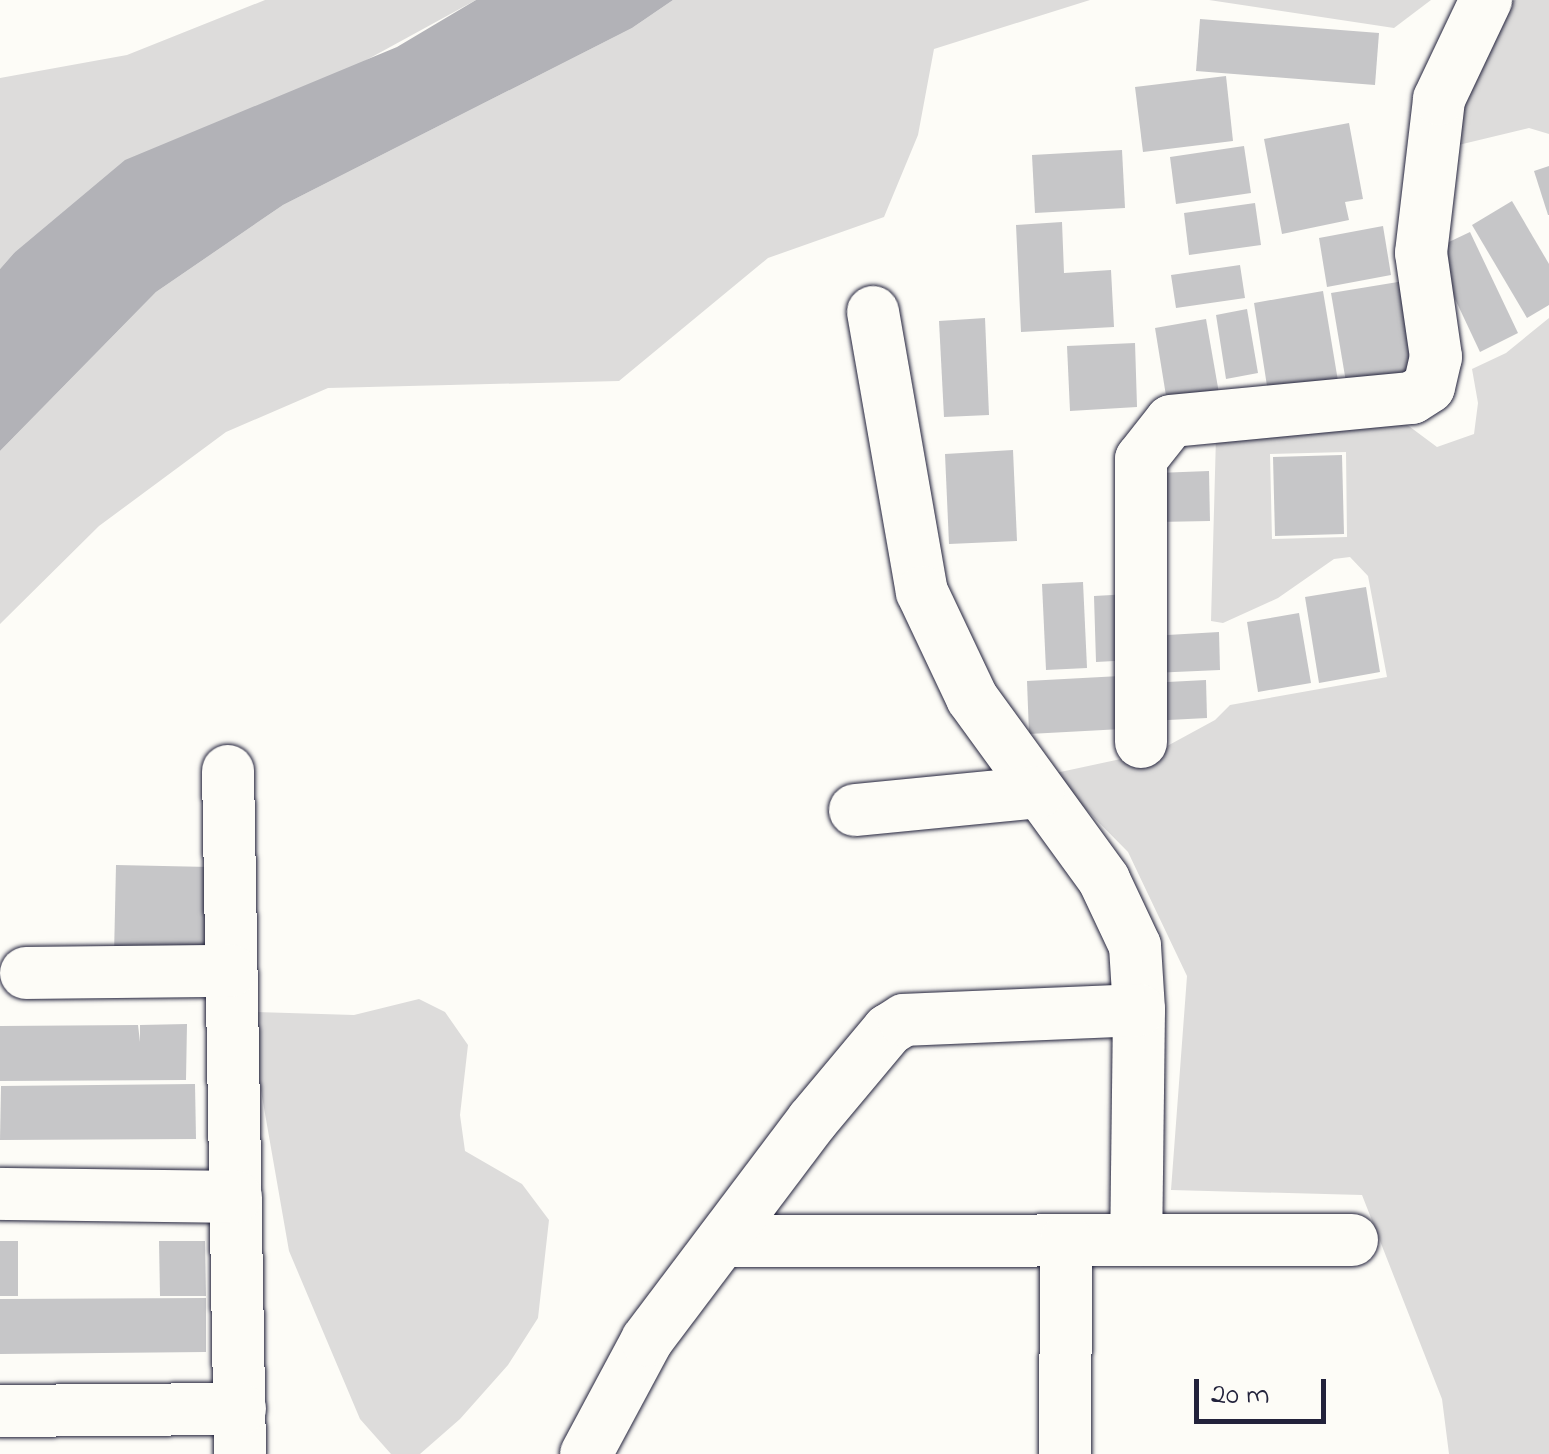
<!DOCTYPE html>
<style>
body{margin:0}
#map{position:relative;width:1549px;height:1454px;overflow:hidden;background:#fdfcf7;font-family:"Indie Flower",sans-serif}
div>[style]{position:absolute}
.green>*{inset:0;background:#dddcdb}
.water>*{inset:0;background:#b2b2b7}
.building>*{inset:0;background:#c6c6c8}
.roads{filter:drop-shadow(0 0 2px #22223b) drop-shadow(0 0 2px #22223b)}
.street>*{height:52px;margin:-26px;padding:0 26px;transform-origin:26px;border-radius:26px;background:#fdfcf7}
span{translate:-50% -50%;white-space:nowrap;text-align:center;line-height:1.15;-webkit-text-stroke:8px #fdfcf7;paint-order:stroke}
.scale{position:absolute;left:1194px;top:1379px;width:132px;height:45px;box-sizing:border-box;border:5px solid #22223b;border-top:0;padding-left:12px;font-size:30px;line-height:35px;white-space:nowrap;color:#22223b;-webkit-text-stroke:8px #fdfcf7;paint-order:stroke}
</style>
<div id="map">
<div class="green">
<div style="clip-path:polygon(265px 0,476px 0,14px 253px,0 269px,0 78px,127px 55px)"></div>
<div style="clip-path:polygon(673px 0,1090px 0,934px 49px,918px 135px,884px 217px,768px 258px,619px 381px,328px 388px,226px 432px,99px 526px,0 624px,0 451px,156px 292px,283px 205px,632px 28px)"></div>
<div style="clip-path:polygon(1209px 0,1431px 0,1394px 28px)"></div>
<div style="clip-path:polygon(1515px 0,1549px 0,1549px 134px,1529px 128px,1446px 148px,1504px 9px)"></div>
<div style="clip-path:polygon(evenodd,1549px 318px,1549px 1454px,1449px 1454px,1442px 1399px,1362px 1195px,1171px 1190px,1187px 976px,1128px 852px,1051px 774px,1158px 751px,1215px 720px,1230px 705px,1387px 677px,1368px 576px,1350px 557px,1334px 559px,1278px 598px,1223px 623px,1211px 621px,1216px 436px,1398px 418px,1437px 447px,1474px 434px,1478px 403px,1472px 369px,1506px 353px,1549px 318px,1346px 452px,1347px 537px,1272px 539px,1270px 454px,1346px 452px)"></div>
<div style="clip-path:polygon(419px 999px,445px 1012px,468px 1045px,460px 1115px,465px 1151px,522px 1184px,549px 1220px,538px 1318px,508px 1365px,460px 1419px,420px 1454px,391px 1454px,360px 1419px,289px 1251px,256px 1062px,256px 1012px,354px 1015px)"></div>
</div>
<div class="water">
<div style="clip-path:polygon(476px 0,673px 0,632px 28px,283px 205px,156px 292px,0 451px,0 269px,14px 253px,125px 160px,397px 47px)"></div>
</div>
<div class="building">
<div style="clip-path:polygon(1200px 19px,1379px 33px,1375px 85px,1196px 71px)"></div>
<div style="clip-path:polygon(1226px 76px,1233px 141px,1143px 152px,1135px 87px)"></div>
<div style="clip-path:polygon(1349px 123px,1363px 199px,1345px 202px,1349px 220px,1282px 234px,1264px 139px)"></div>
<div style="clip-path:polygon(1244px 146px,1251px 193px,1176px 204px,1170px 157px)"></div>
<div style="clip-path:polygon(1122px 150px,1125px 208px,1035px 213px,1032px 155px)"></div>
<div style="clip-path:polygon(1549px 166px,1549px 215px,1548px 215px,1534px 171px)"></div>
<div style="clip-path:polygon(1512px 201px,1549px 264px,1549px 305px,1527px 318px,1472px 225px)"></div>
<div style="clip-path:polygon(1255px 203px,1261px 245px,1189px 255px,1184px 213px)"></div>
<div style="clip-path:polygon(1062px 222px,1064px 273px,1111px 270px,1114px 327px,1021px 332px,1016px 225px)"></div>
<div style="clip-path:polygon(1383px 226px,1391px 275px,1327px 287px,1319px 238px)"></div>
<div style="clip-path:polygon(1470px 232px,1518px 333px,1480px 352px,1432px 250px)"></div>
<div style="clip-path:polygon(1240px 265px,1245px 298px,1176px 308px,1171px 275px)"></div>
<div style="clip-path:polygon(1404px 281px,1420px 376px,1347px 388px,1331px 293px)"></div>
<div style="clip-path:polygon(1323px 291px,1340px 393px,1270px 405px,1254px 303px)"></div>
<div style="clip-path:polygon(1247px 309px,1258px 373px,1226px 379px,1216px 315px)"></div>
<div style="clip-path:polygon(985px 318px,989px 415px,944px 417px,939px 321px)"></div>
<div style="clip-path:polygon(1206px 319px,1220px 399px,1168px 408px,1155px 328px)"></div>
<div style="clip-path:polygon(1135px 343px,1137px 407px,1070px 411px,1067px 346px)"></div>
<div style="clip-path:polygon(1013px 450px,1017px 541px,949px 544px,945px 454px)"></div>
<div style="clip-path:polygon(1342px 455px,1344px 534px,1275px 536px,1273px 457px)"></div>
<div style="clip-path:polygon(1209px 471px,1210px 521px,1157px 522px,1157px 473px)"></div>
<div style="clip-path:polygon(1083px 582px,1087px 668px,1046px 670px,1042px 584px)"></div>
<div style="clip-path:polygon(1366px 587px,1380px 672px,1319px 683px,1305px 597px)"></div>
<div style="clip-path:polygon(1130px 594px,1133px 660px,1096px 662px,1094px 596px)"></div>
<div style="clip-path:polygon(1299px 613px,1311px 683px,1258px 692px,1247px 622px)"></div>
<div style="clip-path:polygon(1219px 632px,1220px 670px,1152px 673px,1150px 636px)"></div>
<div style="clip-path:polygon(1120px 676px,1122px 729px,1029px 734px,1027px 681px)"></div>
<div style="clip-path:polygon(1206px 680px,1207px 718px,1149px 721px,1148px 683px)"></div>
<div style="clip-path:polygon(116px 865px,210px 867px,208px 957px,114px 955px)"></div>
<div style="clip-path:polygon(187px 1024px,186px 1080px,0 1081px,0 1026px,138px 1025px,140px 1042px,140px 1025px)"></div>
<div style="clip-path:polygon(195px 1084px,196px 1139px,0 1140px,1px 1086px)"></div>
<div style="clip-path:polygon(0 1241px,18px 1241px,18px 1296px,0 1296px)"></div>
<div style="clip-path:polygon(159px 1241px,205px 1241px,206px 1296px,160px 1296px)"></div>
<div style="clip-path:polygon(206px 1298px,206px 1352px,0 1354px,0 1299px)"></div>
</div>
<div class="roads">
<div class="street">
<div style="left:873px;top:312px;width:284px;rotate:80.1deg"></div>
<div style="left:922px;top:592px;width:117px;rotate:64.7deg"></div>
<div style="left:972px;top:698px;width:225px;rotate:54deg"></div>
<div style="left:1104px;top:880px;width:73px;rotate:64.8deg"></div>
<div style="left:1135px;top:946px;width:64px;rotate:86.4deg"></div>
<div style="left:1139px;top:1010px;width:230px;rotate:90.7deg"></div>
<div style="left:1141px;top:742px;width:283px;rotate:-90deg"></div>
<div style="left:1141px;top:459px;width:48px;rotate:-51.7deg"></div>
<div style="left:1171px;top:421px;width:242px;rotate:-5.5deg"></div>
<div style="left:1412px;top:398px;width:20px;rotate:-33deg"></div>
<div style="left:1429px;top:387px;width:31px;rotate:-77deg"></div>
<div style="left:1436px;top:357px;width:105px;rotate:-98.2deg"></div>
<div style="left:1421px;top:253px;width:155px;rotate:-83.3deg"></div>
<div style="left:1439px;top:99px;width:110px;rotate:-64.6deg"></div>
<div style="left:228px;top:771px;width:683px;rotate:88.99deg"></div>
<div style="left:855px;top:810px;width:184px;rotate:-5.6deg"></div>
<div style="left:26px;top:973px;width:205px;rotate:-0.6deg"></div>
<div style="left:0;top:1194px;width:236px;rotate:0.7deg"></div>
<div style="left:722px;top:1241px;width:630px;rotate:-0.09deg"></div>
<div style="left:0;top:1411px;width:240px;rotate:-0.5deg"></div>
<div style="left:586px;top:1454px;width:129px;rotate:-61.8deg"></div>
<div style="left:647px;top:1340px;width:274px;rotate:-53deg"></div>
<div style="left:812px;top:1121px;width:119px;rotate:-50.1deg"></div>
<div style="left:888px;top:1030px;width:19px;rotate:-32deg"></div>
<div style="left:904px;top:1020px;width:235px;rotate:-2.4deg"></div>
<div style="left:1065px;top:1454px;width:214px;rotate:-89.7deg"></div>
</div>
</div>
<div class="scale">20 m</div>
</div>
